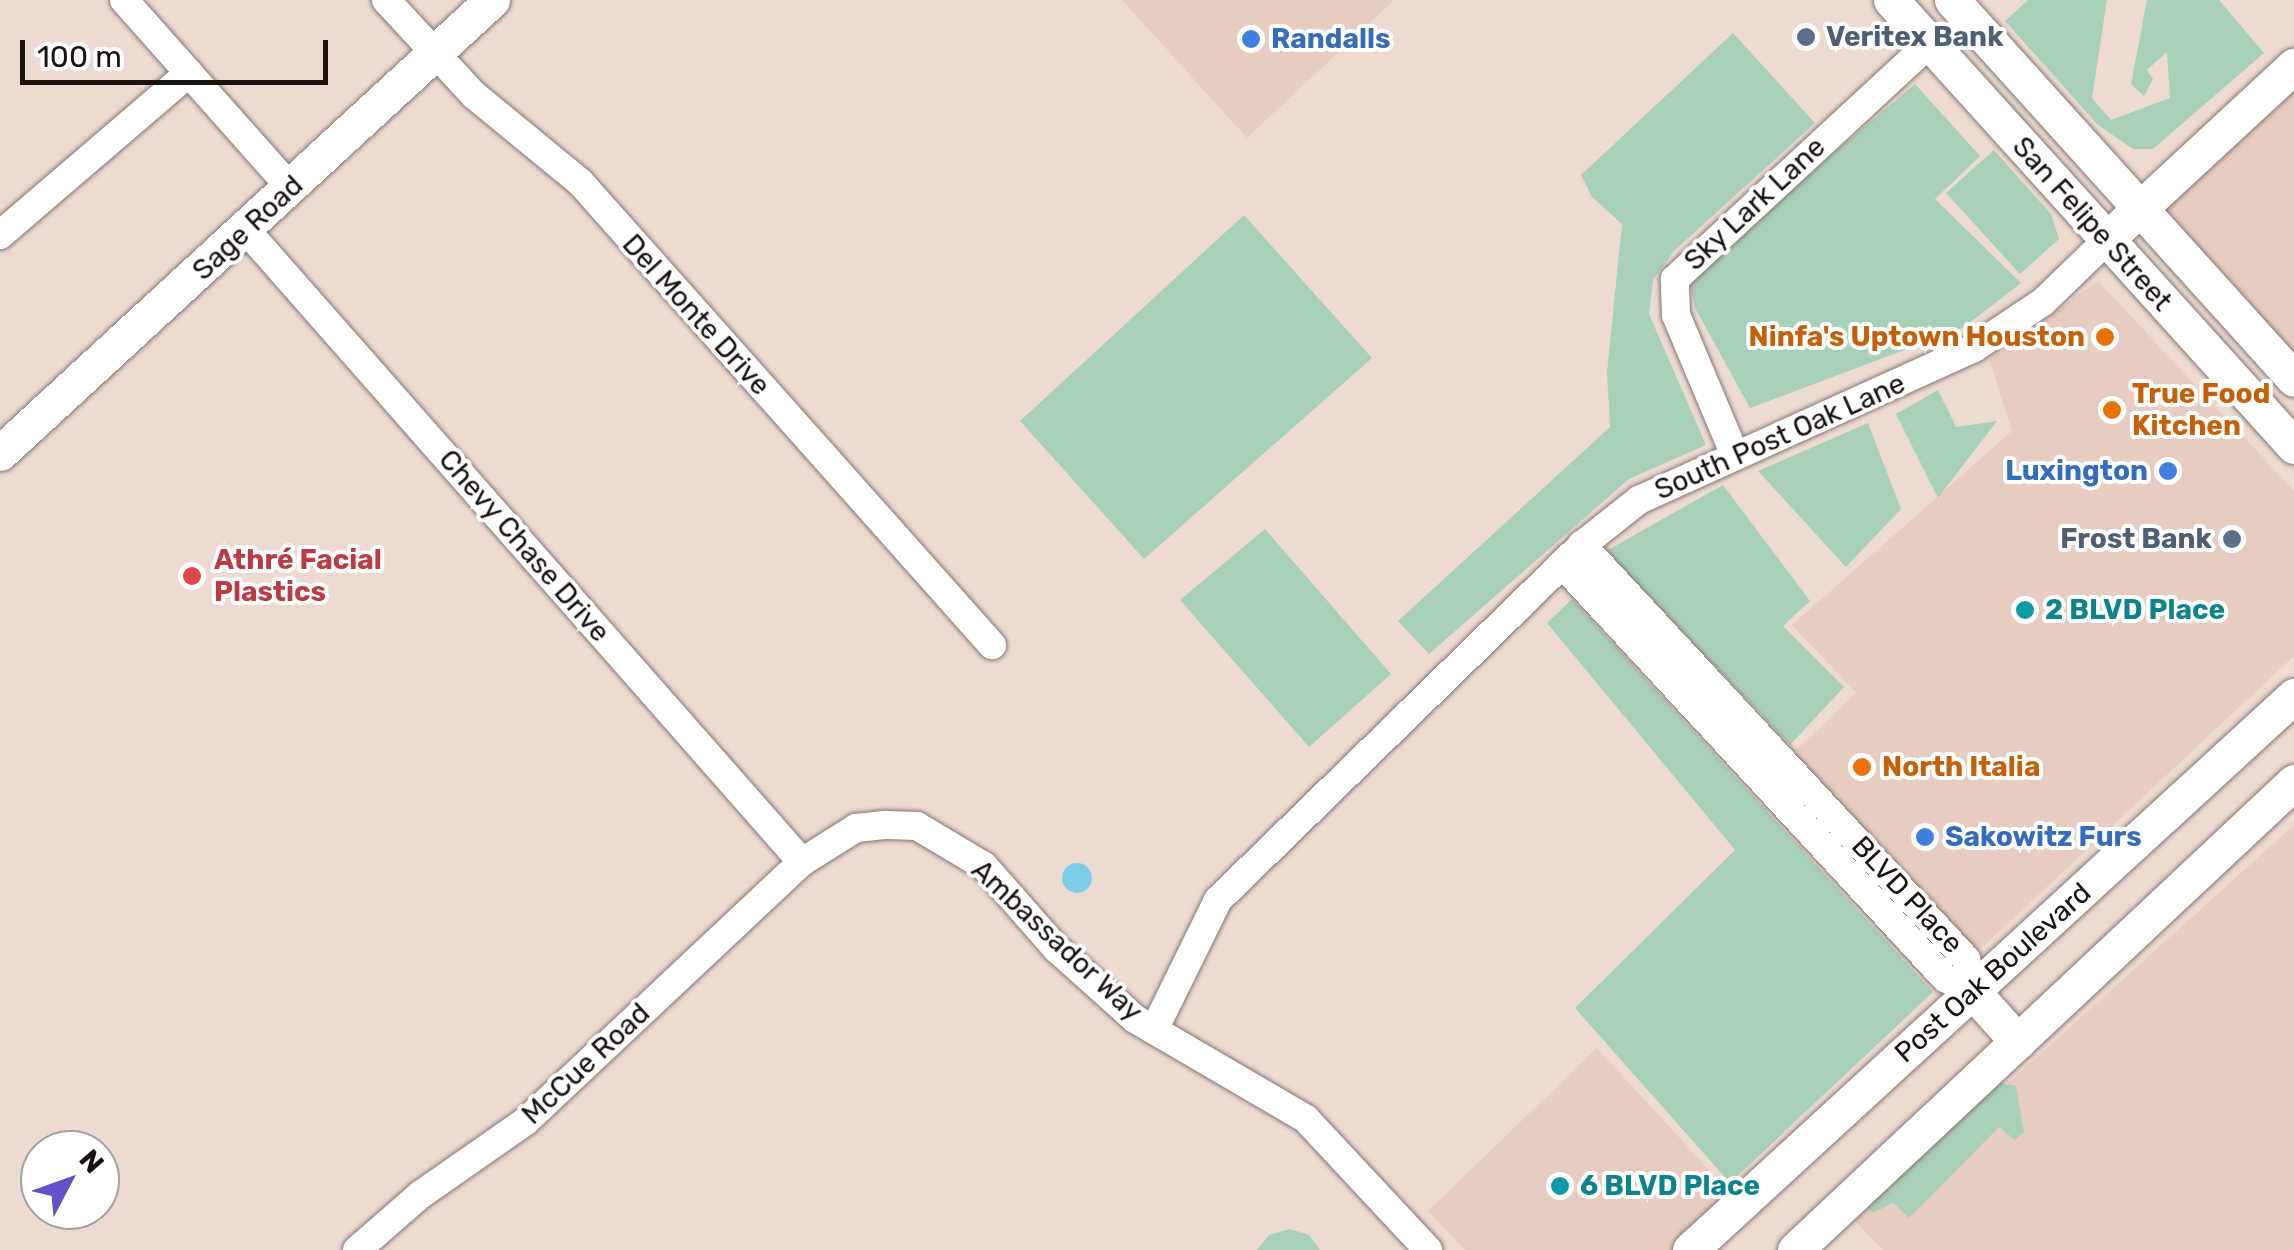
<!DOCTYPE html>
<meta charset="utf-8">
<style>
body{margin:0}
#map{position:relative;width:2294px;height:1250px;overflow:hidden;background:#eddbd2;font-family:Rubik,sans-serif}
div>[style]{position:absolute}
.built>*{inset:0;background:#e7cdc1}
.green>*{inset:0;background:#a8d0b9}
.water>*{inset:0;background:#7dcfe7}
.round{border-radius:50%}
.roads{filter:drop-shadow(0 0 2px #86766e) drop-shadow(0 0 2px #86766e)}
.minor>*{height:28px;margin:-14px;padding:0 14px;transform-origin:14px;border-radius:14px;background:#fff}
.major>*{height:35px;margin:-17.5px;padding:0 17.5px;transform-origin:17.5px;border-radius:17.5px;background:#fff}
.dots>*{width:28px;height:28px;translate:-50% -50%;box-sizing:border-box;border:5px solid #fff;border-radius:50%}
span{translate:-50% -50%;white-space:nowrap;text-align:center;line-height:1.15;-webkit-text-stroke:8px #fff;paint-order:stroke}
.service-label{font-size:28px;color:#4e5e75;font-weight:700}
.left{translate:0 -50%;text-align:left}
.right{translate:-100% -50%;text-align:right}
.shop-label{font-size:28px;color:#366cbe;font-weight:700}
.street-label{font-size:28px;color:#191310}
.food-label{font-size:28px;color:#c56008;font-weight:700}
.health-label{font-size:28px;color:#be3a42;font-weight:700}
.culture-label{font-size:28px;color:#0d838f;font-weight:700}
.north{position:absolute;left:20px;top:1130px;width:100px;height:100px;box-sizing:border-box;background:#fff;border:2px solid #a3a19f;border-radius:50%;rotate:49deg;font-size:28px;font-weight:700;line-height:40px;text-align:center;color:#191310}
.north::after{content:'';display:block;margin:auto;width:35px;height:45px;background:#6451ca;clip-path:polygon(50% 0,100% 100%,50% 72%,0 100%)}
.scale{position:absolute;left:20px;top:40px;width:308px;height:45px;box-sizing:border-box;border:5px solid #191310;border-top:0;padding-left:12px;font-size:30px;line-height:35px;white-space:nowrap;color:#191310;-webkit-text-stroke:8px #fff;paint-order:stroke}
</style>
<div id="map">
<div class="built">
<div style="clip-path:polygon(1122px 0,1394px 0,1247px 138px)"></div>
<div style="clip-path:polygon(2294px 92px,2294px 352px,2166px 210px)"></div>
<div style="clip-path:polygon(2098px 281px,2294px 491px,2294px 656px,1975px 954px,1790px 756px,1856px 693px,1792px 625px,2012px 431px,1989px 359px)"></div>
<div style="clip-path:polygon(2294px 825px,2294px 1250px,1883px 1250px,1855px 1221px)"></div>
<div style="clip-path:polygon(1597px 1048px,1733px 1196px,1672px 1250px,1465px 1250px,1428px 1211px)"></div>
</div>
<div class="green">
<div style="clip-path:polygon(2028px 0,2107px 0,2092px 98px,2111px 120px,2170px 98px,2167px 52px,2147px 70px,2153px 79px,2144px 96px,2131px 84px,2147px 0,2219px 0,2264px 53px,2153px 149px,2133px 149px,2098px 125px,2005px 21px)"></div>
<div style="clip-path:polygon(1733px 33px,1815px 123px,1674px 251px,1653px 280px,1649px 314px,1706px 445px,1629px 479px,1429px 654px,1398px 621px,1610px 427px,1607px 373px,1622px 224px,1592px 197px,1581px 175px)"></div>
<div style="clip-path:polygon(1915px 84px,1980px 156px,1935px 199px,2021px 283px,1963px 328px,1750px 408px,1695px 308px,1691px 285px,1711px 257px)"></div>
<div style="clip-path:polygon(1994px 150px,2051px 214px,2059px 239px,2020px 274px,1946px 193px)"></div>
<div style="clip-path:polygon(1244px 215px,1372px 358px,1144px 559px,1020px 421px)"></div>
<div style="clip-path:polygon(1938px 390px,1956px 427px,1997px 421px,1938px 498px,1896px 414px)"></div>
<div style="clip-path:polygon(1868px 423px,1901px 509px,1846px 567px,1758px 471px)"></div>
<div style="clip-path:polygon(1723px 485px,1810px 601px,1783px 626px,1844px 687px,1790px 745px,1606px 551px)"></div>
<div style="clip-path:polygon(1265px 529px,1391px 674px,1309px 747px,1180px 600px)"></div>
<div style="clip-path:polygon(1572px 599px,1933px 992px,1730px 1183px,1575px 1008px,1735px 850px,1547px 623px)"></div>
<div style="clip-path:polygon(1996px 1082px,2016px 1086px,2024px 1132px,2015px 1140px,1999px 1127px,1909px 1218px,1893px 1203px,1873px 1213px,1863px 1203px)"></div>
<div style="clip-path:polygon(1290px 1229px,1309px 1235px,1320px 1250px,1257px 1250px,1269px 1235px)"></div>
</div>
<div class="water">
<div class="round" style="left:1062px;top:863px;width:30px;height:30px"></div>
</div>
<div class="roads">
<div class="minor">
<div style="left:124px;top:0;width:251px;rotate:48.4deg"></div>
<div style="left:386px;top:0;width:129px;rotate:47.2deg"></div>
<div style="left:474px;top:95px;width:137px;rotate:39.4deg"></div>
<div style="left:580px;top:182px;width:620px;rotate:48.34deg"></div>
<div style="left:246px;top:230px;width:842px;rotate:48.66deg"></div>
<div style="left:0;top:235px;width:249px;rotate:-40.6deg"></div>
<div style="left:1734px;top:453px;width:150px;rotate:-112.8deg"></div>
<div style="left:1676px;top:315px;width:36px;rotate:-92deg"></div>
<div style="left:1675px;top:279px;width:346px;rotate:-42.8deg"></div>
<div style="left:1562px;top:564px;width:564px;rotate:47.23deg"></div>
<div style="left:1945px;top:978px;width:31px;rotate:27deg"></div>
<div style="left:1973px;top:992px;width:34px;rotate:-102deg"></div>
<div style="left:1966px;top:959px;width:565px;rotate:-132.85deg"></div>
<div style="left:1154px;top:1030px;width:145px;rotate:-63.8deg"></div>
<div style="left:1218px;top:900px;width:508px;rotate:-44.28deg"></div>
<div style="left:1582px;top:545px;width:73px;rotate:-38.3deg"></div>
<div style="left:1639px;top:500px;width:368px;rotate:-24.4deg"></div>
<div style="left:1974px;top:348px;width:83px;rotate:-33.7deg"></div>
<div style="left:2043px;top:302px;width:88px;rotate:-44.1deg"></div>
<div style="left:357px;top:1250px;width:84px;rotate:-41.1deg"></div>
<div style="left:420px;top:1195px;width:129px;rotate:-34.9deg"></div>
<div style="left:526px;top:1121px;width:378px;rotate:-43.2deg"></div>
<div style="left:802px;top:862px;width:64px;rotate:-32.2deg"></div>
<div style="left:856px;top:828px;width:31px;rotate:-6deg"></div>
<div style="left:887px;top:825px;width:30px;rotate:2deg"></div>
<div style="left:917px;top:826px;width:78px;rotate:30.8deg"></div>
<div style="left:984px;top:866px;width:111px;rotate:48.7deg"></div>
<div style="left:1057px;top:949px;width:105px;rotate:41.9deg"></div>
<div style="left:1135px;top:1019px;width:198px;rotate:30.3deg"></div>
<div style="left:1306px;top:1119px;width:179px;rotate:47deg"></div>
</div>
<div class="major">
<div style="left:1891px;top:0;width:601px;rotate:47.9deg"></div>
<div style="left:1952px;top:0;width:510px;rotate:47.94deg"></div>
<div style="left:2121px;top:226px;width:236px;rotate:-42.8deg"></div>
<div style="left:0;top:453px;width:669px;rotate:-42.64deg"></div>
<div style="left:1973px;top:992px;width:67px;rotate:48deg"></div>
<div style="left:1690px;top:1250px;width:820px;rotate:-42.53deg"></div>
<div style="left:1795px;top:1250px;width:684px;rotate:-43.16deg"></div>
</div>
</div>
<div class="dots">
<div style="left:1806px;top:37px;background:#5c6f8a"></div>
<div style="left:1251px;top:39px;background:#3f7fe0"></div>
<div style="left:2105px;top:337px;background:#e8710a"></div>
<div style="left:2112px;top:410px;background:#e8710a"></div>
<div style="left:2168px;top:471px;background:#3f7fe0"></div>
<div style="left:2232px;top:539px;background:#5c6f8a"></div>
<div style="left:192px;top:576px;background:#e0444e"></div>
<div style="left:2025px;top:610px;background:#0f9aa8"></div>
<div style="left:1862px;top:767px;background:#e8710a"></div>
<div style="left:1925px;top:837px;background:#3f7fe0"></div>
<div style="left:1560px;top:1186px;background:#0f9aa8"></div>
</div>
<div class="service-label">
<span class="left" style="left:1826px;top:37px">Veritex Bank</span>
<span class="right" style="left:2212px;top:539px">Frost Bank</span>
</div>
<div class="shop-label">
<span class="left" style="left:1271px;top:39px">Randalls</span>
<span class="right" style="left:2148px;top:471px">Luxington</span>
<span class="left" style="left:1945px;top:837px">Sakowitz Furs</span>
</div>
<div class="street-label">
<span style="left:1755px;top:204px;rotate:-43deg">Sky Lark Lane</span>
<span style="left:2092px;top:224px;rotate:48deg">San Felipe Street</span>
<span style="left:248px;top:228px;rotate:-43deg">Sage Road</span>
<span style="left:696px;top:315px;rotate:48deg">Del Monte Drive</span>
<span style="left:1780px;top:437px;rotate:-24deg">South Post Oak Lane</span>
<span style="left:524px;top:546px;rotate:49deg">Chevy Chase Drive</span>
<span style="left:1907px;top:895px;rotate:47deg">BLVD Place</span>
<span style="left:1057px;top:941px;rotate:43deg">Ambassador Way</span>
<span style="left:1993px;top:973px;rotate:-42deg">Post Oak Boulevard</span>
<span style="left:586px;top:1064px;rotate:-43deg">McCue Road</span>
</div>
<div class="food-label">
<span class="right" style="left:2085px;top:337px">Ninfa's Uptown Houston</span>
<span class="left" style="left:2132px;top:410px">True Food<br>Kitchen</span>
<span class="left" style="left:1882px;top:767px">North Italia</span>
</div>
<div class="health-label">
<span class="left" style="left:214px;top:576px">Athré Facial<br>Plastics</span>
</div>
<div class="culture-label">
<span class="left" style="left:2045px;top:610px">2 BLVD Place</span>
<span class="left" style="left:1580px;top:1186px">6 BLVD Place</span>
</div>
<div class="north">N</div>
<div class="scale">100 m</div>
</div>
